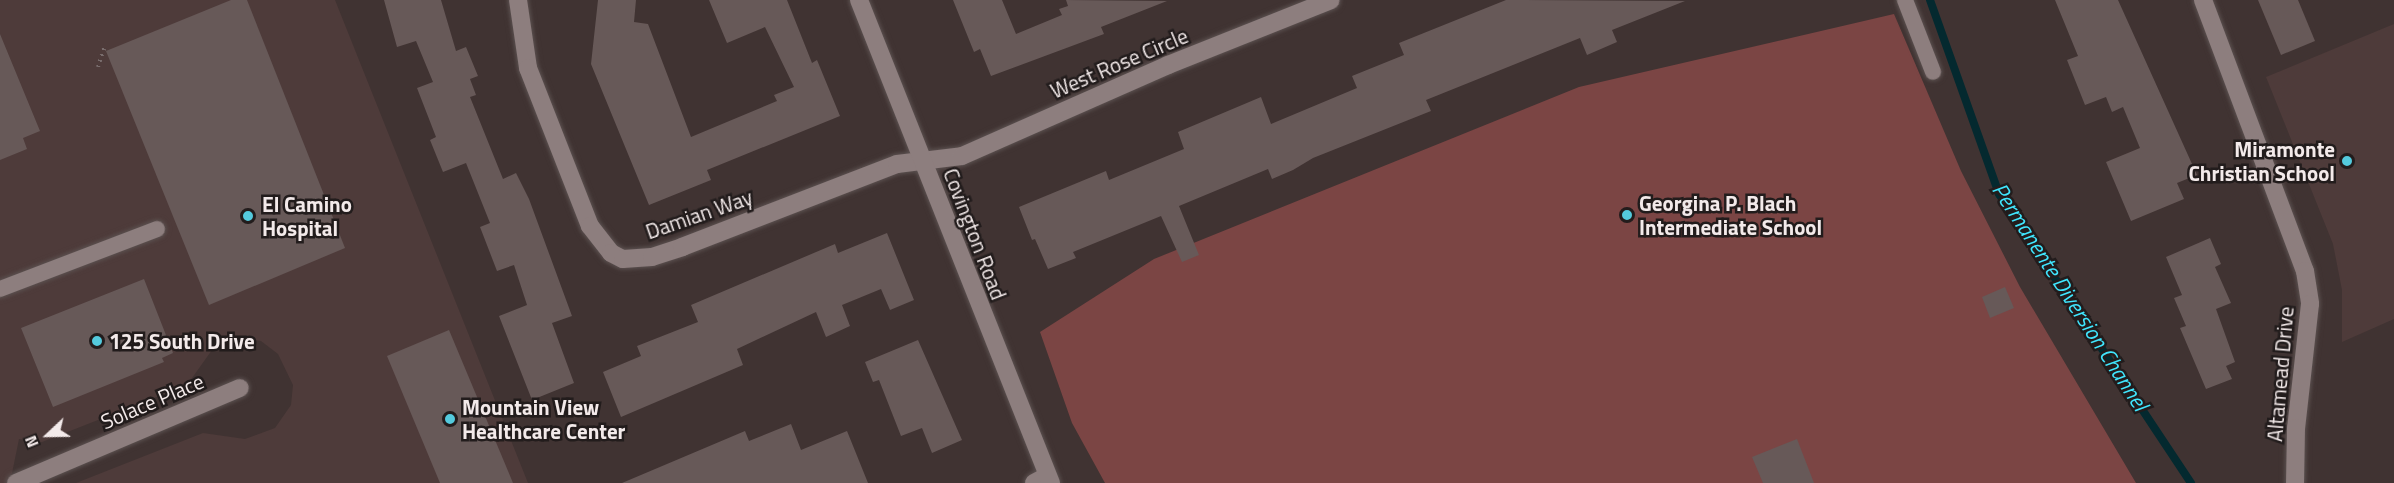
<!DOCTYPE html>
<style>
body{margin:0}
#map{position:relative;width:2394px;height:483px;overflow:hidden;background:#403332;font-family:"Titillium Web",sans-serif}
div>[style]{position:absolute}
.built>*{inset:0;background:#4e3b3a}
.green>*{inset:0;background:#7b4544}
.stream>*{height:8px;margin:-4px;padding:0 4px;transform-origin:4px;border-radius:4px;background:#04292f}
.building>*{inset:0;background:#675958}
.path>*{height:4px;margin-top:-2px;transform-origin:0;background:repeating-linear-gradient(90deg,#796d6d 0 1.5px,transparent 0 6px)}
.roads{filter:drop-shadow(0 0 2px #5b5150) drop-shadow(0 0 2px #5b5150)}
.lane>*{height:16px;margin:-8px;padding:0 8px;transform-origin:8px;border-radius:8px;background:#8d7e7e}
.street>*{height:18px;margin:-9px;padding:0 9px;transform-origin:9px;border-radius:9px;background:#8d7e7e}
.secondary>*{height:18px;margin:-9px;padding:0 9px;transform-origin:9px;border-radius:9px;background:#8d7e7e}
.dots>*{width:16px;height:16px;translate:-50% -50%;box-sizing:border-box;border:3px solid #221c1c;border-radius:50%}
span{translate:-50% -50%;white-space:nowrap;text-align:center;line-height:1.15;-webkit-text-stroke:5px #221c1c;paint-order:stroke}
.street-label{font-size:21px;color:#f3eaea}
.poi-label{font-size:21px;color:#f3eaea;font-weight:700}
.right{translate:-100% -50%;text-align:right}
.left{translate:0 -50%;text-align:left}
.water-label{font-size:22px;color:#40e6fe;font-style:italic}
.north{position:absolute;left:18px;top:405px;width:60px;height:60px;-webkit-text-stroke:4px #221c1c;paint-order:stroke;rotate:248deg;font-size:16px;font-weight:700;line-height:24px;text-align:center;color:#f3eaea}
.north::after{content:'';display:block;margin:auto;width:21px;height:27px;background:#f3eaea;clip-path:polygon(50% 0,100% 100%,50% 72%,0 100%)}
</style>
<div id="map">
<div class="built">
<div style="clip-path:polygon(0 0,335px 0,528px 483px,76px 483px,203px 433px,245px 439px,275px 428px,291px 405px,293px 385px,278px 354px,261px 341px,249px 339px,230px 341px,212px 350px,187px 385px,42px 442px,19px 439px,10px 483px,0 483px)"></div>
<div style="clip-path:polygon(2394px 24px,2394px 319px,2342px 342px,2342px 290px,2333px 244px,2266px 77px)"></div>
</div>
<div class="green">
<div style="clip-path:polygon(1894px 14px,1961px 171px,2020px 287px,2136px 483px,1105px 483px,1072px 423px,1040px 332px,1154px 259px,1579px 87px)"></div>
</div>
<div class="stream">
<div style="left:1930px;top:0;width:206px;rotate:70.4deg"></div>
<div style="left:1999px;top:194px;width:347px;rotate:56.4deg"></div>
</div>
<div class="building">
<div style="clip-path:polygon(231px 0,247px 0,345px 248px,209px 305px,106px 51px)"></div>
<div style="clip-path:polygon(384px 0,441px 0,456px 51px,466px 47px,478px 76px,470px 79px,476px 95px,470px 97px,503px 179px,516px 173px,529px 199px,572px 316px,552px 323px,574px 383px,532px 400px,499px 316px,527px 305px,514px 265px,497px 271px,480px 227px,490px 223px,466px 163px,443px 172px,430px 140px,436px 137px,417px 88px,433px 82px,416px 41px,397px 47px)"></div>
<div style="clip-path:polygon(598px 0,636px 0,634px 22px,648px 24px,691px 137px,777px 101px,774px 95px,794px 87px,765px 27px,727px 43px,709px 0,787px 0,812px 63px,817px 60px,840px 116px,707px 170px,711px 180px,649px 205px,591px 64px)"></div>
<div style="clip-path:polygon(953px 0,1002px 0,1016px 34px,1062px 15px,1059px 9px,1068px 6px,1066px 0,1167px 1px,1101px 27px,1104px 34px,991px 76px,980px 49px,974px 52px)"></div>
<div style="clip-path:polygon(1506px 0,1685px 1px,1612px 30px,1617px 42px,1587px 55px,1580px 38px,1426px 100px,1431px 111px,1313px 158px,1293px 170px,1272px 179px,1268px 169px,1179px 206px,1199px 255px,1182px 262px,1161px 216px,1073px 252px,1076px 258px,1048px 269px,1035px 239px,1032px 240px,1019px 207px,1106px 171px,1109px 180px,1184px 149px,1178px 132px,1261px 97px,1271px 124px,1357px 88px,1352px 76px,1404px 55px,1399px 43px)"></div>
<div style="clip-path:polygon(2055px 0,2118px 0,2197px 175px,2177px 183px,2184px 199px,2131px 221px,2106px 162px,2140px 148px,2123px 107px,2112px 112px,2106px 97px,2085px 105px,2067px 60px,2078px 56px)"></div>
<div style="clip-path:polygon(2258px 0,2298px 0,2315px 41px,2281px 55px)"></div>
<div style="clip-path:polygon(0 34px,40px 131px,23px 138px,27px 149px,0 160px)"></div>
<div style="clip-path:polygon(887px 233px,914px 300px,890px 310px,881px 289px,842px 305px,850px 326px,826px 337px,816px 312px,737px 349px,743px 365px,621px 417px,603px 372px,641px 356px,637px 346px,698px 322px,691px 305px,835px 244px,838px 253px)"></div>
<div style="clip-path:polygon(2210px 238px,2221px 264px,2215px 267px,2231px 303px,2216px 309px,2235px 362px,2226px 366px,2232px 379px,2206px 389px,2180px 328px,2186px 326px,2174px 298px,2182px 295px,2166px 257px)"></div>
<div style="clip-path:polygon(144px 279px,173px 353px,162px 358px,164px 362px,53px 407px,21px 328px)"></div>
<div style="clip-path:polygon(2005px 287px,2014px 308px,1990px 318px,1982px 297px)"></div>
<div style="clip-path:polygon(449px 330px,513px 483px,440px 483px,387px 356px)"></div>
<div style="clip-path:polygon(918px 340px,962px 440px,932px 453px,922px 428px,901px 436px,879px 380px,873px 382px,865px 362px)"></div>
<div style="clip-path:polygon(791px 424px,801px 450px,847px 431px,868px 483px,622px 483px,745px 431px,749px 441px)"></div>
<div style="clip-path:polygon(1797px 439px,1814px 483px,1763px 483px,1752px 457px)"></div>
</div>
<div class="path">
<div style="left:98px;top:67px;width:22px;rotate:-72deg"></div>
</div>
<div class="roads">
<div class="lane">
<div style="left:1905px;top:0;width:77px;rotate:68.7deg"></div>
<div style="left:0;top:289px;width:168px;rotate:-20.9deg"></div>
</div>
<div class="street">
<div style="left:518px;top:0;width:69px;rotate:81.6deg"></div>
<div style="left:528px;top:68px;width:170px;rotate:68.6deg"></div>
<div style="left:590px;top:226px;width:34px;rotate:52deg"></div>
<div style="left:611px;top:253px;width:13px;rotate:27deg"></div>
<div style="left:623px;top:259px;width:29px;rotate:-4deg"></div>
<div style="left:652px;top:257px;width:32px;rotate:-18deg"></div>
<div style="left:682px;top:247px;width:230px;rotate:-21.1deg"></div>
<div style="left:897px;top:164px;width:65px;rotate:-7deg"></div>
<div style="left:962px;top:156px;width:225px;rotate:-23.8deg"></div>
<div style="left:1168px;top:65px;width:175px;rotate:-21.7deg"></div>
<div style="left:2203px;top:0;width:290px;rotate:69.4deg"></div>
<div style="left:2305px;top:271px;width:33px;rotate:81deg"></div>
<div style="left:2310px;top:304px;width:125px;rotate:96.4deg"></div>
<div style="left:2296px;top:428px;width:55px;rotate:91deg"></div>
<div style="left:16px;top:483px;width:243px;rotate:-23deg"></div>
<div style="left:1034px;top:483px;width:15px;rotate:-28deg"></div>
</div>
<div class="secondary">
<div style="left:859px;top:0;width:520px;rotate:68.32deg"></div>
</div>
</div>
<div class="dots">
<div style="left:2347px;top:161px;background:#54cadd"></div>
<div style="left:1627px;top:215px;background:#54cadd"></div>
<div style="left:248px;top:216px;background:#54cadd"></div>
<div style="left:97px;top:341px;background:#54cadd"></div>
<div style="left:450px;top:419px;background:#54cadd"></div>
</div>
<div class="street-label">
<span style="left:1119px;top:63px;rotate:-23deg">West Rose Circle</span>
<span style="left:699px;top:214px;rotate:-19deg">Damian Way</span>
<span style="left:975px;top:234px;rotate:69deg">Covington Road</span>
<span style="left:2280px;top:374px;rotate:-85deg">Altamead Drive</span>
<span style="left:152px;top:401px;rotate:-23deg">Solace Place</span>
</div>
<div class="poi-label">
<span class="right" style="left:2335px;top:161px">Miramonte<br>Christian School</span>
<span class="left" style="left:1639px;top:215px">Georgina P. Blach<br>Intermediate School</span>
<span class="left" style="left:262px;top:216px">El Camino<br>Hospital</span>
<span class="left" style="left:109px;top:341px">125 South Drive</span>
<span class="left" style="left:462px;top:419px">Mountain View<br>Healthcare Center</span>
</div>
<div class="water-label">
<span style="left:2070px;top:297px;rotate:57deg">Permanente Diversion Channel</span>
</div>
<div class="north">N</div>
</div>
